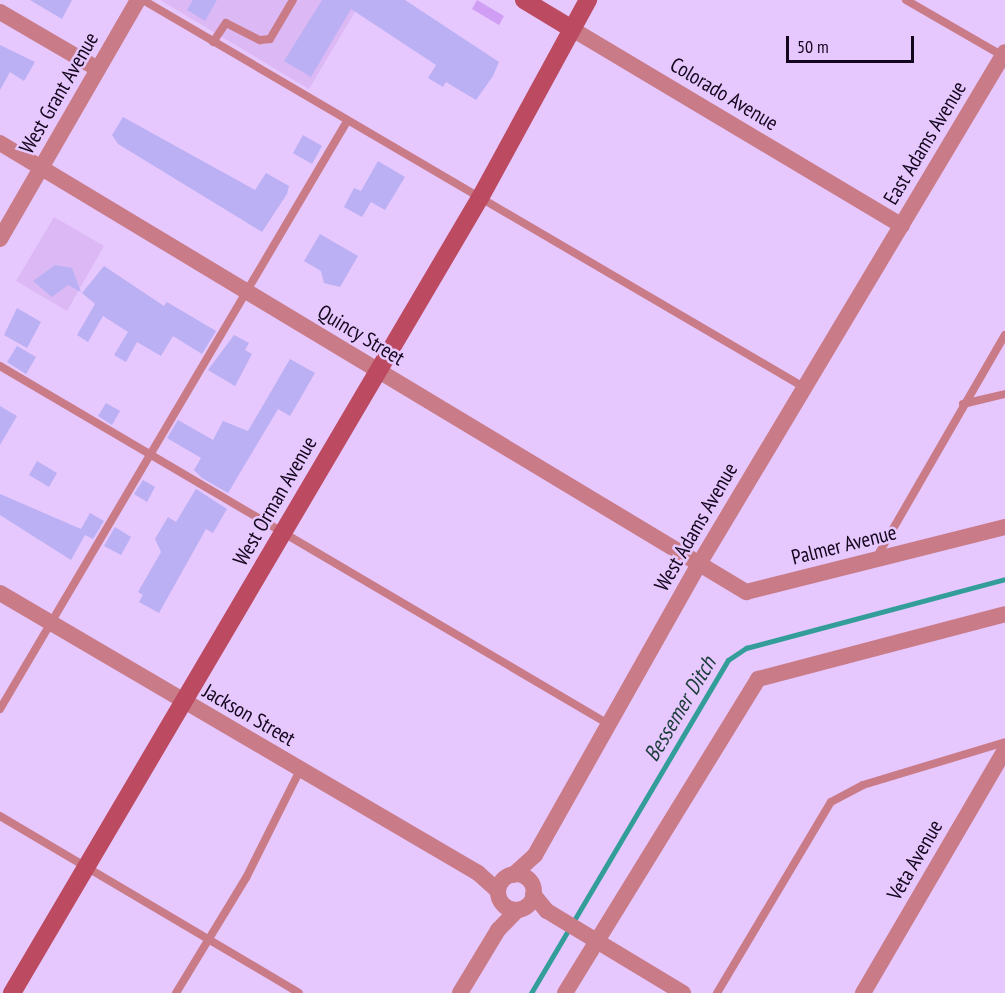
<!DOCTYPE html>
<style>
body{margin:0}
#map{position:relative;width:1005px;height:993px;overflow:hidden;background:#e6c7fe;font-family:"PT Sans Narrow",sans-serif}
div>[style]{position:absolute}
.built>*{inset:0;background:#dcb9f5}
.green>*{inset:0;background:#d19ef5}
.stream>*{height:5px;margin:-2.5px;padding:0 2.5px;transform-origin:2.5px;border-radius:2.5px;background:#339e99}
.building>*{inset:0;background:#bab0f3}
.lane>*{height:8px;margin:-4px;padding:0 4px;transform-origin:4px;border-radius:4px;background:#c97b87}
.street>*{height:16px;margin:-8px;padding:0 8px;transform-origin:8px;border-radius:8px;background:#c97b87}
.street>.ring{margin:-8px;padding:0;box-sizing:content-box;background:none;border:16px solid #c97b87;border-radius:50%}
.secondary>*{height:18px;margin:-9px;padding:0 9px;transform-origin:9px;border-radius:9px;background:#bc4a61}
span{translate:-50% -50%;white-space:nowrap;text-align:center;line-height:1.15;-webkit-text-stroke:5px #e6c7fe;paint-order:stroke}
.street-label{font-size:21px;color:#14061d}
.water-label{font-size:22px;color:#1c3c3a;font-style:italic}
.scale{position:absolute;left:786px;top:36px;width:128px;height:27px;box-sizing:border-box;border:3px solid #14061d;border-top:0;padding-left:8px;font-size:18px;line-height:21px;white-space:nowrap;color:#14061d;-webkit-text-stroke:4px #e6c7fe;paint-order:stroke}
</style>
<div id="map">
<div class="built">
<div style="clip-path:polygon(160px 0,362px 0,309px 89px)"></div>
<div style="clip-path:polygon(54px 217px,104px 246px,67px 311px,16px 281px)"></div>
</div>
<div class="green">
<div style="clip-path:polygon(477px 0,504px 16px,499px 25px,472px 9px)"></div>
</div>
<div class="stream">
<div style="left:531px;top:993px;width:387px;rotate:-59.4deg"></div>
<div style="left:728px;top:660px;width:22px;rotate:-34deg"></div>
<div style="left:746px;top:648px;width:268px;rotate:-14.9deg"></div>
</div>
<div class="building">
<div style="clip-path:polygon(30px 0,72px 0,62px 19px)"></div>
<div style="clip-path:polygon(193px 0,217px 0,205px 21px,187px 10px)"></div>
<div style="clip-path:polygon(322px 0,405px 0,499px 62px,493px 76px,476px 100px,446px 82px,443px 87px,428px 78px,436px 65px,351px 9px,311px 77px,284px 61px)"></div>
<div style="clip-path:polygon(0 45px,35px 62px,24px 81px,10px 72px,0 90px)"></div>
<div style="clip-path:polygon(123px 117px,255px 190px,266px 173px,289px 186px,287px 194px,262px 232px,118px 144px,112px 135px)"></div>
<div style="clip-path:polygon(303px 135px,322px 146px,312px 164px,293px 153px)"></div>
<div style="clip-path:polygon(378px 161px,405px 177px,385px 210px,371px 202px,362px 217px,344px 207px,354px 188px,361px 191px)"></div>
<div style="clip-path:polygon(320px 234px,358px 256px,340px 287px,324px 283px,321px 271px,304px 261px)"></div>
<div style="clip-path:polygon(55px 265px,72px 268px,81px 292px,68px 285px,52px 297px,33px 281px)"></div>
<div style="clip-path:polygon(104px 266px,164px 306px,167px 302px,216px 331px,202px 354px,173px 336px,161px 356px,137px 342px,126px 362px,114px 355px,128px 332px,103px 316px,88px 342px,77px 335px,95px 304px,82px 293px)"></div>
<div style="clip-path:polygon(17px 308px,41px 322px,27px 348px,4px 335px)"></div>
<div style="clip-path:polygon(234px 335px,249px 343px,245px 350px,252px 354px,235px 386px,208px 370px)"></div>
<div style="clip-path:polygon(17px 346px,36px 357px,26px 374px,7px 362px)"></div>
<div style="clip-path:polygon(290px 359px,315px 373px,290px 416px,278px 409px,228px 493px,202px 478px,194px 470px,201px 458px,167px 438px,178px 420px,213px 440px,223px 421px,248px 431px)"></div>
<div style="clip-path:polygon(106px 403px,120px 411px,112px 425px,98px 416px)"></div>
<div style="clip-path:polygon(0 406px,17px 416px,0 445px)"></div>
<div style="clip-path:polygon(37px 461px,57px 473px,49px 487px,29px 475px)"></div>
<div style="clip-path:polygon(143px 480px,155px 487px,147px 502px,134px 494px)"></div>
<div style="clip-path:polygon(196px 489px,227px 509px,213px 533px,206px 529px,159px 613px,139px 602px,143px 595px,138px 592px,161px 552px,155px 539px,168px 517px,176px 522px)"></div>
<div style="clip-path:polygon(0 494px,81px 529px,90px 513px,104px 521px,93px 539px,85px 535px,71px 560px,0 515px)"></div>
<div style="clip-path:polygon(115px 527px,131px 537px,121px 555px,104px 546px)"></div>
</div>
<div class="lane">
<div style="left:143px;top:0;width:767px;rotate:30.37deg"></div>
<div style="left:906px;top:0;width:112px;rotate:30deg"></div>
<div style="left:213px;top:42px;width:23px;rotate:-56deg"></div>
<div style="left:226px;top:23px;width:38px;rotate:27deg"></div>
<div style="left:260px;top:40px;width:10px;rotate:-6deg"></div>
<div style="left:270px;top:39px;width:45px;rotate:-59.5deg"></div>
<div style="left:0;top:366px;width:708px;rotate:30.48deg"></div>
<div style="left:963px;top:404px;width:43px;rotate:-13.4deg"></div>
<div style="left:875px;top:560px;width:260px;rotate:-60deg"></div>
<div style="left:0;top:709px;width:681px;rotate:-59.44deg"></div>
<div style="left:0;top:816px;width:347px;rotate:30.6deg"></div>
<div style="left:176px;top:993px;width:135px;rotate:-58.7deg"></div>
<div style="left:246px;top:878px;width:121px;rotate:-63.4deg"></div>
<div style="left:717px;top:993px;width:222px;rotate:-59.2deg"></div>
<div style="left:831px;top:802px;width:36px;rotate:-28deg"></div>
<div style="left:863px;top:785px;width:148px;rotate:-16.8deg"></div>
</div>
<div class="street">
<div style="left:0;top:12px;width:113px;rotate:30.2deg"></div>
<div style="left:572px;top:29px;width:384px;rotate:30.8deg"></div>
<div style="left:0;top:143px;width:871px;rotate:31.04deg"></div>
<div style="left:746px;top:592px;width:267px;rotate:-14.1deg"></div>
<div style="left:0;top:239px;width:276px;rotate:-60deg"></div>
<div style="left:0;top:593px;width:554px;rotate:30.36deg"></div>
<div style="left:478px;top:873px;width:27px;rotate:42deg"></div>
<div class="ring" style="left:498px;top:874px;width:20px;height:20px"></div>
<div style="left:513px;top:875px;width:30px;rotate:-42deg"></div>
<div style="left:535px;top:855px;width:334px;rotate:-60.6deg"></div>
<div style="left:699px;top:564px;width:596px;rotate:-59.14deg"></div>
<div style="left:533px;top:894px;width:22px;rotate:51deg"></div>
<div style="left:547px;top:911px;width:159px;rotate:31.1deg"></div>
<div style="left:460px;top:993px;width:74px;rotate:-58.9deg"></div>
<div style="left:498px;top:930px;width:28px;rotate:-46deg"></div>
<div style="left:565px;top:993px;width:369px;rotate:-58.4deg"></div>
<div style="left:758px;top:679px;width:255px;rotate:-14.7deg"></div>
<div style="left:863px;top:993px;width:281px;rotate:-59.7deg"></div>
</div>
<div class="secondary">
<div style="left:524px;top:0;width:56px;rotate:31.1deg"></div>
<div style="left:12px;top:993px;width:923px;rotate:-59.52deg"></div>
<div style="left:480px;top:198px;width:226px;rotate:-61.4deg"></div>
</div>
<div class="street-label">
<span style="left:59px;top:93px;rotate:-60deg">West Grant Avenue</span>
<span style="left:724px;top:94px;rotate:31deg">Colorado Avenue</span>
<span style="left:925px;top:143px;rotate:-59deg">East Adams Avenue</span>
<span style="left:361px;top:335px;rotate:31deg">Quincy Street</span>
<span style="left:275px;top:501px;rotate:-60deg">West Orman Avenue</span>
<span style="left:696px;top:527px;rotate:-60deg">West Adams Avenue</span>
<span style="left:844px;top:545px;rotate:-14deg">Palmer Avenue</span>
<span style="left:249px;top:715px;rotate:30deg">Jackson Street</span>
<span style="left:915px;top:860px;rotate:-60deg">Veta Avenue</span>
</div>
<div class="water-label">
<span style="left:680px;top:709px;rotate:-59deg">Bessemer Ditch</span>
</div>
<div class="scale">50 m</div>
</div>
